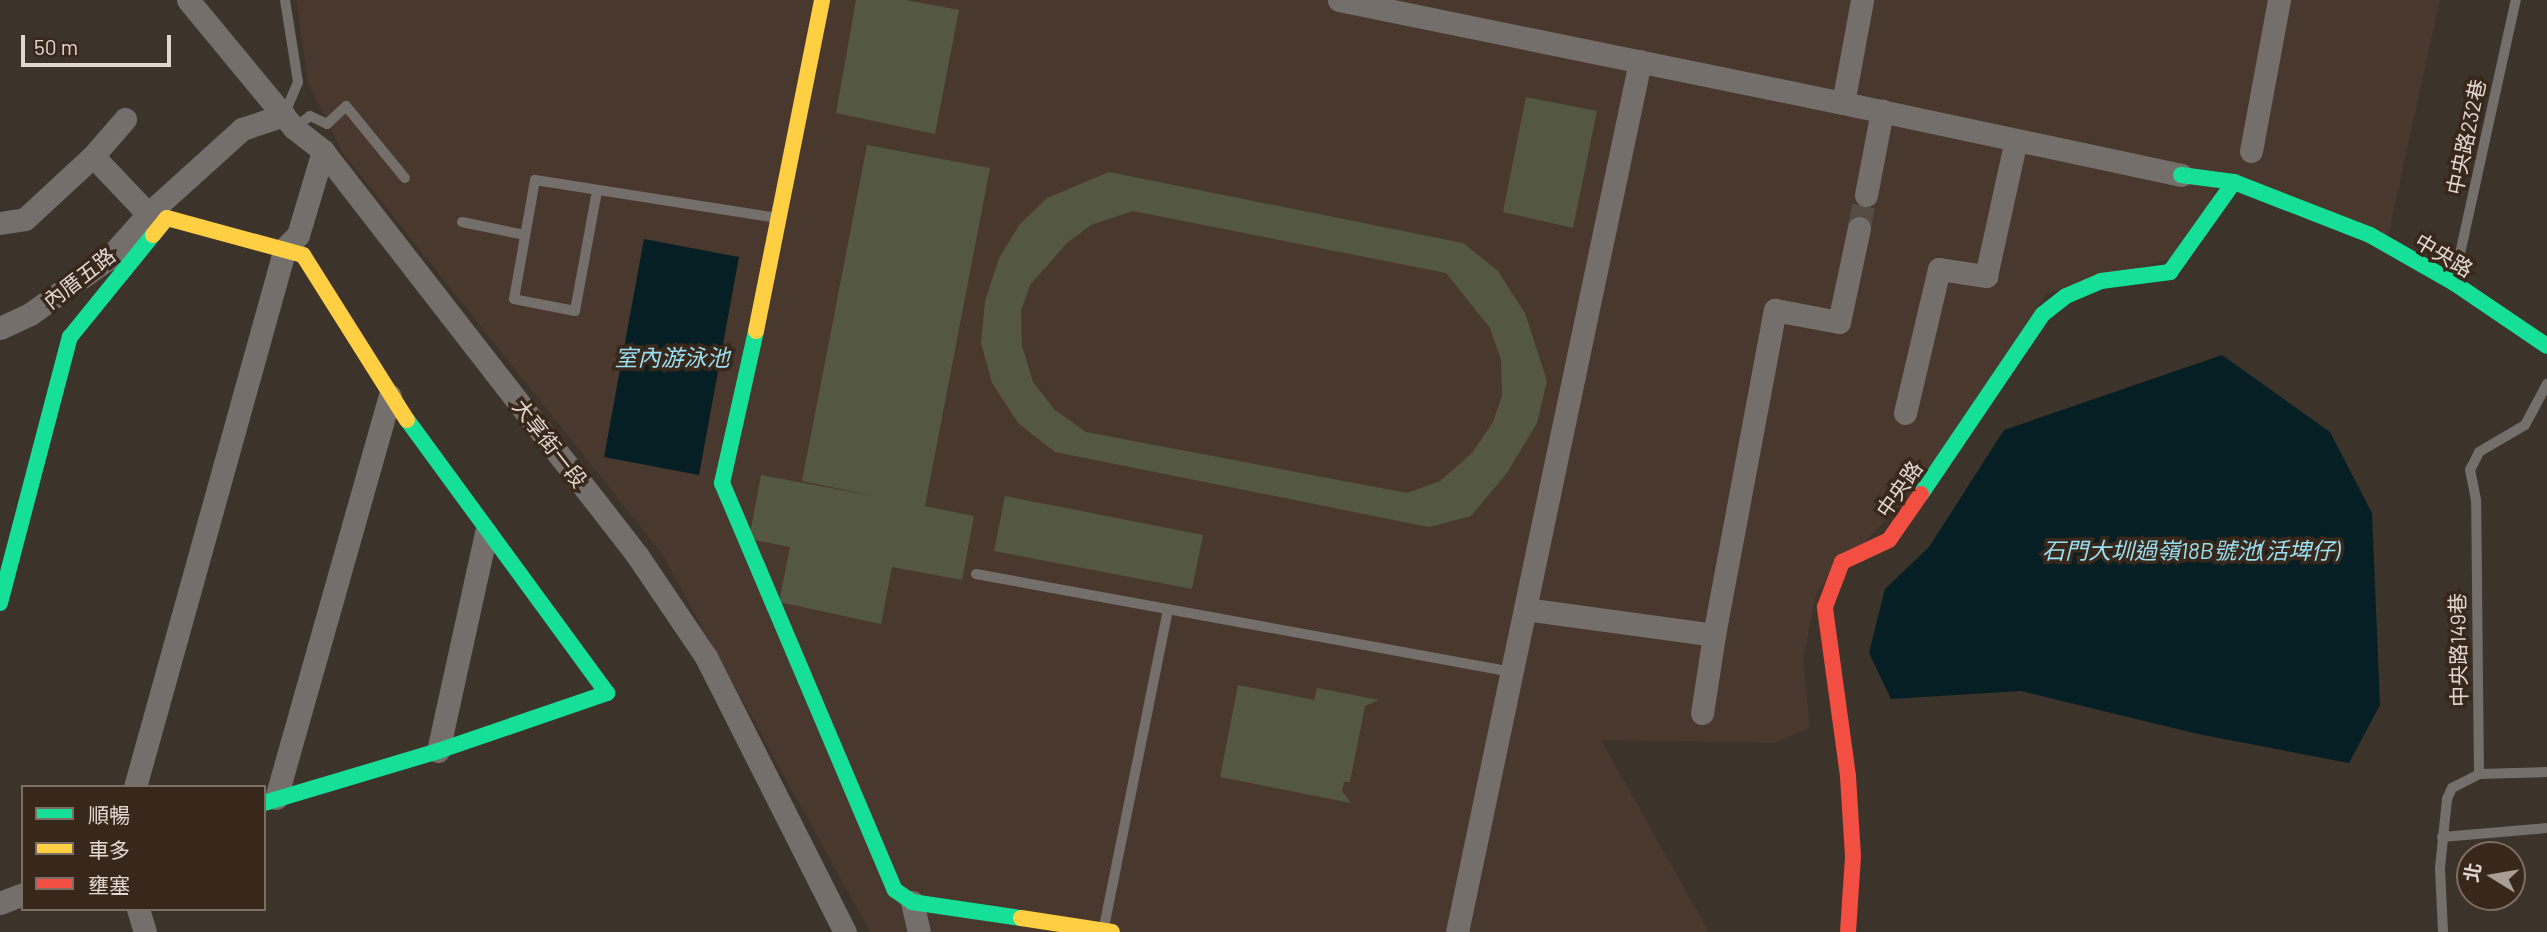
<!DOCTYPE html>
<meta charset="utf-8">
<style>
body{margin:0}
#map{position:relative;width:2547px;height:932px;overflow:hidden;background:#3c332b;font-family:Barlow,"Noto Sans TC",sans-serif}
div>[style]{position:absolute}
.education>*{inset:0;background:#49382e}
.green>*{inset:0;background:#545741}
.water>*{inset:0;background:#061f24}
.street-tunnel>*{height:23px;margin-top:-11.5px;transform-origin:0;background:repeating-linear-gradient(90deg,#554c44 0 23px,transparent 0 34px)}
.lane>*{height:10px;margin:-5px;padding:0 5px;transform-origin:5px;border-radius:5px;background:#756f6c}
.street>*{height:23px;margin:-11.5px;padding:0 11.5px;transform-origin:11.5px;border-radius:11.5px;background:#756f6c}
.fast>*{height:16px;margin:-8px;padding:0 8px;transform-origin:8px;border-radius:8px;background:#16e098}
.slow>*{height:16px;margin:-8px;padding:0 8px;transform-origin:8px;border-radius:8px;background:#ffcf43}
.jam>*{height:16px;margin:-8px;padding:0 8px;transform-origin:8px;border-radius:8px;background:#f24e42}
span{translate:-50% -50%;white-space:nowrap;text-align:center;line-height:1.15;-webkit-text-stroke:7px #38281c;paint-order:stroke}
.street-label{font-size:21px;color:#e2d7cf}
.water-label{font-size:23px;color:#98dff1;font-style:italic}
.legend{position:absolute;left:21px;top:785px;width:245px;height:126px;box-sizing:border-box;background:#38281c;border:2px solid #7c6e64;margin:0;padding:9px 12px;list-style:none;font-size:21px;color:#e2d7cf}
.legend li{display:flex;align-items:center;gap:14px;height:35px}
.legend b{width:35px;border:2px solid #7c6e64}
.north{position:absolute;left:2456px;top:841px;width:70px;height:70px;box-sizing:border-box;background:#38281c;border:2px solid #7c6e64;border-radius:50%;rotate:281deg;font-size:19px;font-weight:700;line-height:28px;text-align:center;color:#e2d7cf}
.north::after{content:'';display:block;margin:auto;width:24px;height:32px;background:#a89e96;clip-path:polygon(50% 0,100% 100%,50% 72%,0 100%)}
.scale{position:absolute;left:21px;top:35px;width:150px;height:32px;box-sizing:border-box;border:4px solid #e2d7cf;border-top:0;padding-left:9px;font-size:21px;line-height:24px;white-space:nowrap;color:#e2d7cf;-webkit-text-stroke:5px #38281c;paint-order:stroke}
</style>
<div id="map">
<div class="education">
<div style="clip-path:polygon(296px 0,2440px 0,2387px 241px,2223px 173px,2185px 255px,2046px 294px,1923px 482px,1817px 591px,1803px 658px,1810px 728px,1774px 743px,1601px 740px,1709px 932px,870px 932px,662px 554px,342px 152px,308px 83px)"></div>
</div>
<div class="green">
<div style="clip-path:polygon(856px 0,906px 0,959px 10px,935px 134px,836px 113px)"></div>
<div style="clip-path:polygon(1526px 97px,1597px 111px,1573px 228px,1503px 212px)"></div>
<div style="clip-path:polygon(867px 145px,990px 168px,925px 506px,974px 516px,962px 580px,892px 567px,881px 624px,779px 602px,790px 547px,749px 539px,761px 475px,879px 497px,802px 481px)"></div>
<div style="clip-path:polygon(evenodd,1109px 172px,1463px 243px,1497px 270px,1525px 313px,1547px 381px,1537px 423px,1507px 473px,1471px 516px,1429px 527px,1055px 452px,1019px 424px,992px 383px,981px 343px,985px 301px,999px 258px,1020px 224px,1047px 198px,1109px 172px,1133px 211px,1446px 273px,1490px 328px,1501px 360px,1502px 396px,1493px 422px,1472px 453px,1440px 481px,1407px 493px,1086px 432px,1055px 410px,1033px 382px,1022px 346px,1021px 311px,1030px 285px,1067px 243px,1091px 225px,1133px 211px)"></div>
<div style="clip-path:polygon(1005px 496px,1203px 535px,1192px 589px,994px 551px)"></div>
<div style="clip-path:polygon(1238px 685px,1314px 700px,1317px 688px,1379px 700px,1365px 706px,1350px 782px,1344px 782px,1342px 791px,1351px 803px,1220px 777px)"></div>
</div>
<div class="water">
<div style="clip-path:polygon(644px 239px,739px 257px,699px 475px,604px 457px)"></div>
<div style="clip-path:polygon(2222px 355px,2330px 432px,2372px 513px,2380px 705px,2349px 763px,2198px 734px,2021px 691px,1891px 699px,1869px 653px,1885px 589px,1929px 547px,2004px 430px)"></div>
</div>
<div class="street-tunnel">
<div style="left:1859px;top:228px;width:34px;rotate:-78deg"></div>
</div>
<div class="lane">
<div style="left:284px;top:115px;width:36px;rotate:-67deg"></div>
<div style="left:298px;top:82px;width:83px;rotate:-99deg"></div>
<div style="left:294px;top:128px;width:20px;rotate:-37deg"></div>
<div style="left:310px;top:116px;width:19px;rotate:25deg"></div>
<div style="left:327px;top:124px;width:26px;rotate:-43deg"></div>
<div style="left:346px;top:106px;width:93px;rotate:50.7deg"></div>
<div style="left:597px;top:191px;width:122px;rotate:100.4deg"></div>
<div style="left:575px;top:311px;width:62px;rotate:-168.9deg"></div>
<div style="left:514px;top:299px;width:121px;rotate:-80deg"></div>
<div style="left:535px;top:180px;width:246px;rotate:8.9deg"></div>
<div style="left:462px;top:222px;width:64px;rotate:11.7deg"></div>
<div style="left:2454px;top:281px;width:288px;rotate:-77.6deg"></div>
<div style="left:976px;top:574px;width:545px;rotate:10.36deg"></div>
<div style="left:2479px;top:774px;width:68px;rotate:-1.7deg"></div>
<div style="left:2442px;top:837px;width:105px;rotate:-4.9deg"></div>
<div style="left:1104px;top:927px;width:324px;rotate:-78.6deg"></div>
<div style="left:2443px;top:932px;width:64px;rotate:-92.7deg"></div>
<div style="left:2440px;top:868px;width:69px;rotate:-84.2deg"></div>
<div style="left:2447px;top:799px;width:12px;rotate:-66deg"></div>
<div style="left:2452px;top:788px;width:30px;rotate:-27deg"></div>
<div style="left:2479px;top:774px;width:274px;rotate:-90.6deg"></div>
<div style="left:2476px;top:500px;width:31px;rotate:-101deg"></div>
<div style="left:2470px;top:470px;width:20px;rotate:-63deg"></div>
<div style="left:2479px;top:452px;width:53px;rotate:-30.4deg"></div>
<div style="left:2525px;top:425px;width:47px;rotate:-61.8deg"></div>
</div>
<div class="street">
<div style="left:188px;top:0;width:166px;rotate:50.4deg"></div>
<div style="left:294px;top:128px;width:37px;rotate:38deg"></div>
<div style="left:323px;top:151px;width:512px;rotate:52.14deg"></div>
<div style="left:637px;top:555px;width:123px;rotate:55.9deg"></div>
<div style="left:706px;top:657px;width:308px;rotate:63.2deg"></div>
<div style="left:1339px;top:0;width:514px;rotate:11.55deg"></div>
<div style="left:1843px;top:103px;width:105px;rotate:-79.5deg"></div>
<div style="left:1843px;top:103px;width:346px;rotate:12deg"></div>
<div style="left:2251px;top:151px;width:154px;rotate:-79.5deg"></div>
<div style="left:93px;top:156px;width:80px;rotate:46.5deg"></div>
<div style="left:1866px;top:195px;width:86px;rotate:-79.2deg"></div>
<div style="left:0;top:223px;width:25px;rotate:-9deg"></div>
<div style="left:25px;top:219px;width:93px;rotate:-42.8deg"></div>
<div style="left:93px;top:156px;width:49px;rotate:-49.1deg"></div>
<div style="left:0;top:328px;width:33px;rotate:-25deg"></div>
<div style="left:30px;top:314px;width:97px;rotate:-35.3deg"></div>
<div style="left:109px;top:258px;width:59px;rotate:-48.4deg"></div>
<div style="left:148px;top:214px;width:127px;rotate:-42.1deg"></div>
<div style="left:242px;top:129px;width:44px;rotate:-18.4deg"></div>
<div style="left:1905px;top:413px;width:148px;rotate:-76.7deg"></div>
<div style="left:1939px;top:269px;width:48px;rotate:8.5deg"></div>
<div style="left:1986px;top:276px;width:139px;rotate:-77.6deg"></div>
<div style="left:1525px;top:609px;width:191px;rotate:7.8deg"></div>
<div style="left:1714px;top:635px;width:79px;rotate:98.7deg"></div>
<div style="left:1714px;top:635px;width:331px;rotate:-79.4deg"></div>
<div style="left:1775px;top:310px;width:65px;rotate:10.6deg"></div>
<div style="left:1839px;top:322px;width:96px;rotate:-78deg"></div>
<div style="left:438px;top:751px;width:223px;rotate:-77.6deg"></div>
<div style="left:135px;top:787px;width:559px;rotate:-74.45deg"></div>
<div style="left:285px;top:248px;width:18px;rotate:-45deg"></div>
<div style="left:298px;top:235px;width:88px;rotate:-73.4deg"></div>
<div style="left:276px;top:798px;width:418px;rotate:-74.2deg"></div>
<div style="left:912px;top:902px;width:31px;rotate:77deg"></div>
<div style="left:0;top:903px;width:25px;rotate:-21deg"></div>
<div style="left:138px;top:909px;width:24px;rotate:73deg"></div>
<div style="left:1457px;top:932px;width:890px;rotate:-78.13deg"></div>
</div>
<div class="fast">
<div style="left:2181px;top:175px;width:53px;rotate:7.5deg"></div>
<div style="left:2234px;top:182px;width:146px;rotate:21.3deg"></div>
<div style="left:2370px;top:235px;width:97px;rotate:29.7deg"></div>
<div style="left:2454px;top:283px;width:112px;rotate:34.1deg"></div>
<div style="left:756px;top:331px;width:156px;rotate:102.6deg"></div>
<div style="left:722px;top:483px;width:442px;rotate:67deg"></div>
<div style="left:895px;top:890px;width:21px;rotate:35deg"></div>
<div style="left:912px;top:902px;width:110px;rotate:8.4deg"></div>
<div style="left:1921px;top:494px;width:217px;rotate:-55.9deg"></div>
<div style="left:2043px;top:314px;width:29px;rotate:-38deg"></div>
<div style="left:2066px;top:296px;width:38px;rotate:-23deg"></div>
<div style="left:2101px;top:281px;width:70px;rotate:-7.4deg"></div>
<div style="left:2170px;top:272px;width:110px;rotate:-54.6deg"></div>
<div style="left:0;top:603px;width:275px;rotate:-75.3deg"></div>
<div style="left:70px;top:337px;width:132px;rotate:-50.9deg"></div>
<div style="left:264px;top:803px;width:182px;rotate:-16.6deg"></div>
<div style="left:438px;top:751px;width:179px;rotate:-18.9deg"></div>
<div style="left:607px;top:693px;width:338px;rotate:-126.2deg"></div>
</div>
<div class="slow">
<div style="left:153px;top:235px;width:22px;rotate:-51deg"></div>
<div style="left:167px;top:218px;width:141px;rotate:15.2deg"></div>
<div style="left:303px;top:255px;width:195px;rotate:57.8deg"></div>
<div style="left:756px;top:331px;width:338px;rotate:-78.7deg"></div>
<div style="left:1021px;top:918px;width:92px;rotate:8.7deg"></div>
</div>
<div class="jam">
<div style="left:1848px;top:932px;width:76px;rotate:-86.2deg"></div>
<div style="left:1853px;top:856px;width:80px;rotate:-93.6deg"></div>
<div style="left:1848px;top:776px;width:171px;rotate:-97.8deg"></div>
<div style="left:1825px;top:607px;width:48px;rotate:-69.3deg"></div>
<div style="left:1842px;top:562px;width:52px;rotate:-25.1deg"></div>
<div style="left:1889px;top:540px;width:56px;rotate:-55.2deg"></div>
</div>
<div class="street-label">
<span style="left:2466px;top:137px;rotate:-78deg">中央路232巷</span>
<span style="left:2444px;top:255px;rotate:31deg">中央路</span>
<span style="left:79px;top:278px;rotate:-38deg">內厝五路</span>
<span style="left:550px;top:443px;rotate:52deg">大享街一段</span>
<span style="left:1899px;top:489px;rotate:-55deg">中央路</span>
<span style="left:2458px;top:650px;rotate:-91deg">中央路149巷</span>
</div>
<div class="water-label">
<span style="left:672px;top:357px">室內游泳池</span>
<span style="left:2191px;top:550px">石門大圳過嶺18B號池(活埤仔)</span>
</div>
<ul class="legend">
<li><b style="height:9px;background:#16e098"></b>順暢</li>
<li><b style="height:9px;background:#ffcf43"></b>車多</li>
<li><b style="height:9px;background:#f24e42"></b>壅塞</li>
</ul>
<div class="north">北</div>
<div class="scale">50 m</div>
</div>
